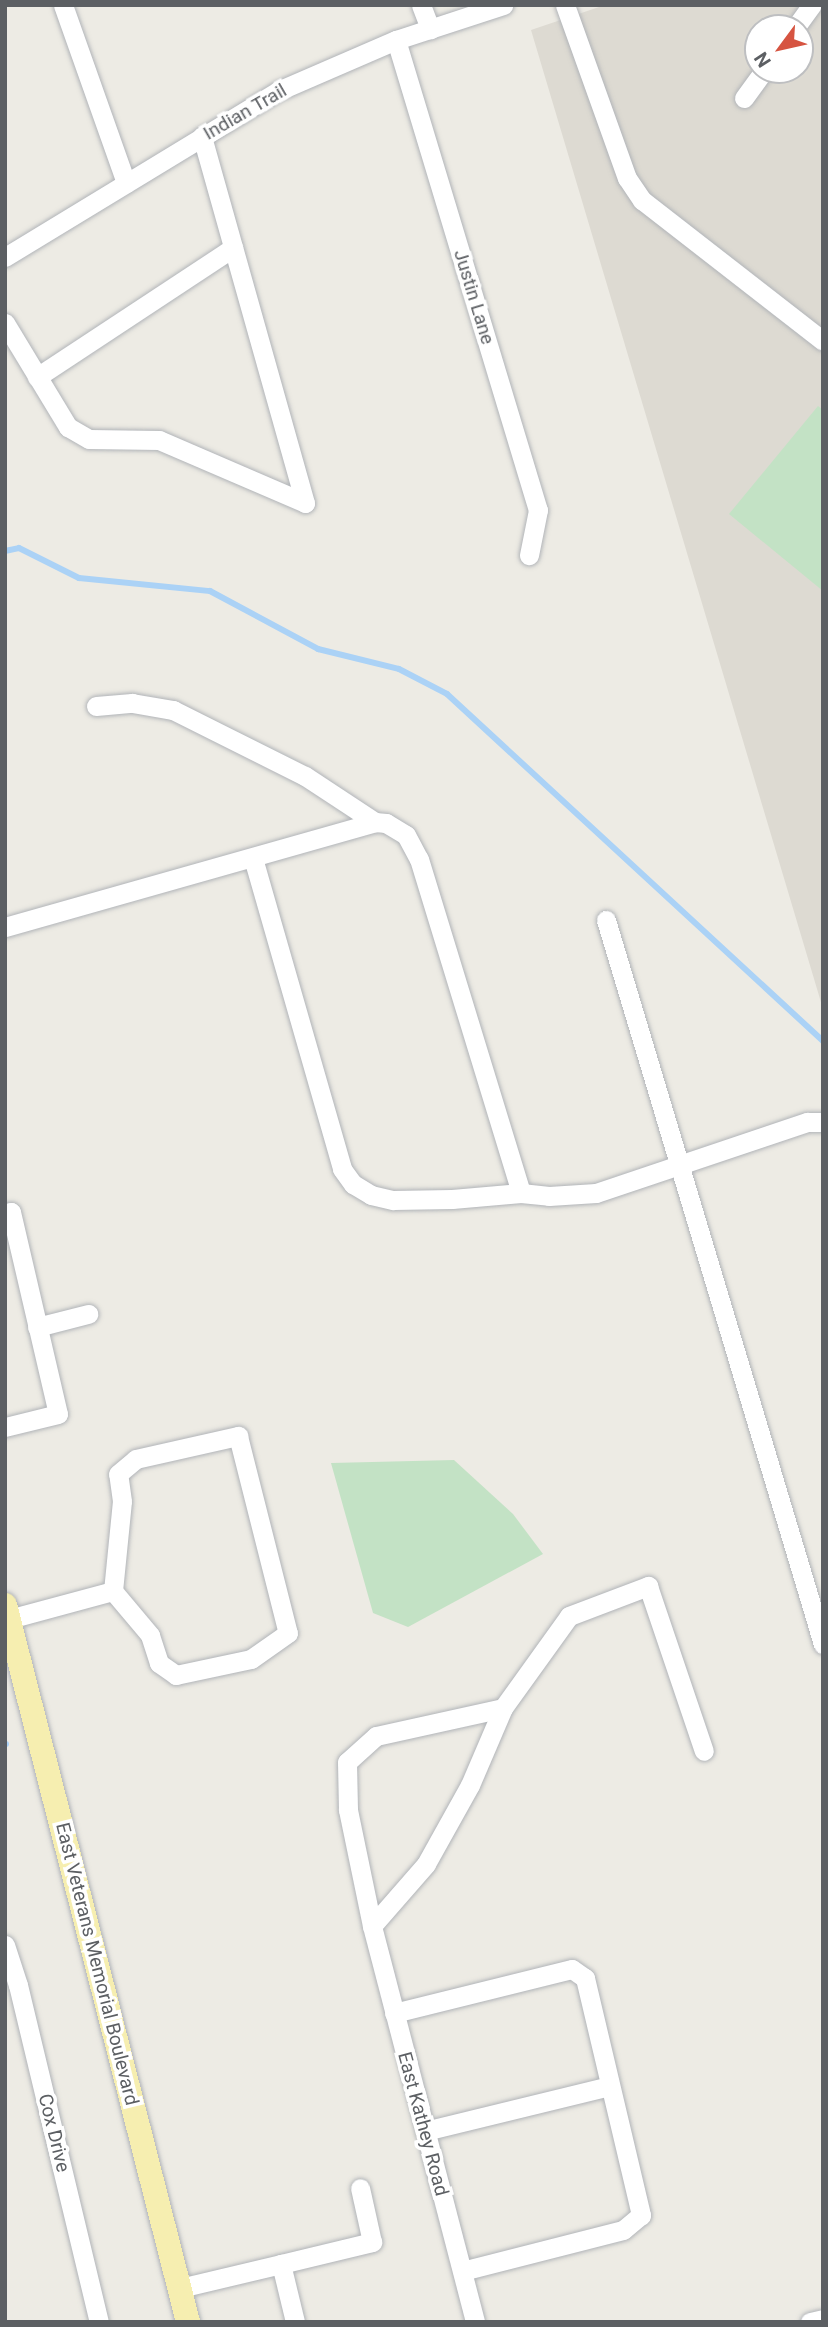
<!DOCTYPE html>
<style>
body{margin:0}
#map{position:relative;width:828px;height:2327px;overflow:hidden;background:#edebe4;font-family:Roboto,sans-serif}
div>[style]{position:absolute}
.education>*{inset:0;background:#dddad2}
.green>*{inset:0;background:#c3e2c5}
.stream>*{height:6px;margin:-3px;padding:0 3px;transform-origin:3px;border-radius:3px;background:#abd2f6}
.roads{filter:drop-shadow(0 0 2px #b1b4b8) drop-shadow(0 0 2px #b1b4b8)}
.minor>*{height:19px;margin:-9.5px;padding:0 9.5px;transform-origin:9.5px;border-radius:9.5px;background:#fff}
.major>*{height:24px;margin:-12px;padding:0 12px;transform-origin:12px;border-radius:12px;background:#f6eeb0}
span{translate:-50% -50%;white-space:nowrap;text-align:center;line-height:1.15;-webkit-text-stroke:7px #fff;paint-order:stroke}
.street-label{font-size:19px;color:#5c5f63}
.frame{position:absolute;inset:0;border:7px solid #5c5f63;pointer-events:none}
.north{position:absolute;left:744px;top:14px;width:70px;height:70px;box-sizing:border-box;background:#fff;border:2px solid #bebfc1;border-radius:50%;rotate:237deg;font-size:19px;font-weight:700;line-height:28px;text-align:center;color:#5c5f63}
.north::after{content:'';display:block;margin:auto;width:24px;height:32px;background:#d65441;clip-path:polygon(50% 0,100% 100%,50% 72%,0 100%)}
</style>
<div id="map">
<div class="education">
<div style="clip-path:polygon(evenodd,605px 5px,823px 5px,823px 1009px,531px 30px,605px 5px,758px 28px,800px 28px,800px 70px,758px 70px,758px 28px)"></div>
</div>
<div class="green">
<div style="clip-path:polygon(818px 406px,823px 410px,823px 591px,729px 514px)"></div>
<div style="clip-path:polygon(454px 1460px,513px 1514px,543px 1554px,408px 1627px,373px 1613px,331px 1463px)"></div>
</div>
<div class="stream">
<div style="left:5px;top:551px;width:14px;rotate:-12deg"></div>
<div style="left:19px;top:548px;width:67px;rotate:26.6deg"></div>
<div style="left:79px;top:578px;width:132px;rotate:5.7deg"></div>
<div style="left:210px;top:591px;width:123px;rotate:28.2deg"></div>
<div style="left:318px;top:649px;width:83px;rotate:13.9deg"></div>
<div style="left:399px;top:669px;width:54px;rotate:27.5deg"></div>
<div style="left:447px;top:694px;width:512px;rotate:42.7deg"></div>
<div style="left:5px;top:1744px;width:1px"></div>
</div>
<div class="roads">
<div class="minor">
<div style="left:63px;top:5px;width:189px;rotate:70.5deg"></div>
<div style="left:421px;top:5px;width:26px;rotate:69deg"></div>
<div style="left:565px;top:5px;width:184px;rotate:70.3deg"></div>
<div style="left:627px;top:178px;width:27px;rotate:56deg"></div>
<div style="left:642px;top:200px;width:229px;rotate:37.9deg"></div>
<div style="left:795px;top:28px;width:29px;rotate:-54deg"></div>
<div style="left:396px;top:40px;width:491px;rotate:73.2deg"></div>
<div style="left:538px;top:510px;width:46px;rotate:101.3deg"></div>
<div style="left:744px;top:98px;width:34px;rotate:-54deg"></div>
<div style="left:5px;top:257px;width:320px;rotate:-31.3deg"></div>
<div style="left:278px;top:91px;width:129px;rotate:-23.4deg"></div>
<div style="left:396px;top:40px;width:113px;rotate:-18.1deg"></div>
<div style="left:5px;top:323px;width:122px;rotate:58.8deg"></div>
<div style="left:68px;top:427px;width:24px;rotate:30deg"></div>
<div style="left:89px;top:439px;width:70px;rotate:0.8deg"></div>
<div style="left:159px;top:440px;width:159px;rotate:23.3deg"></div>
<div style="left:305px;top:503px;width:381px;rotate:-105.7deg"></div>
<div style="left:37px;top:377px;width:235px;rotate:-33.4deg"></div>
<div style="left:96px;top:706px;width:36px;rotate:-5deg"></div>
<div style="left:132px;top:703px;width:42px;rotate:9.7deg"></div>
<div style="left:173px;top:710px;width:148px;rotate:26.6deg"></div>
<div style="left:305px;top:776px;width:84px;rotate:33.3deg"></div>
<div style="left:253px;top:858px;width:323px;rotate:74deg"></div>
<div style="left:342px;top:1169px;width:19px;rotate:54deg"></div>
<div style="left:353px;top:1184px;width:21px;rotate:31deg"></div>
<div style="left:371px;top:1195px;width:23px;rotate:13deg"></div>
<div style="left:393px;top:1200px;width:59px;rotate:-1deg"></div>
<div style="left:452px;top:1199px;width:69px;rotate:-5deg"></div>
<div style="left:606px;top:920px;width:756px;rotate:73.32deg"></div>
<div style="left:5px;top:927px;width:385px;rotate:-15.8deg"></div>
<div style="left:375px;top:822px;width:11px;rotate:5deg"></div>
<div style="left:386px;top:823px;width:23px;rotate:31deg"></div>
<div style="left:406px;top:835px;width:27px;rotate:62deg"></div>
<div style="left:419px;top:859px;width:349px;rotate:73deg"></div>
<div style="left:521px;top:1193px;width:28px;rotate:6deg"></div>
<div style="left:549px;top:1196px;width:47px;rotate:-3.7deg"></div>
<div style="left:596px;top:1193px;width:223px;rotate:-18.6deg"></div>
<div style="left:807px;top:1122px;width:16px"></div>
<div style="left:5px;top:1213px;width:6px;rotate:-9deg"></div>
<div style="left:11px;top:1212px;width:207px;rotate:76.9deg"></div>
<div style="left:58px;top:1414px;width:55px;rotate:166.2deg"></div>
<div style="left:37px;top:1327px;width:53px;rotate:-14.3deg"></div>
<div style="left:9px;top:1619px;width:108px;rotate:-15.1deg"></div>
<div style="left:113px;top:1591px;width:90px;rotate:-84.3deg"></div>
<div style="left:122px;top:1501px;width:27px;rotate:-98deg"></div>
<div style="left:118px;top:1474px;width:23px;rotate:-40deg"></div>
<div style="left:136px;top:1459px;width:105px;rotate:-12.7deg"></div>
<div style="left:238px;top:1436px;width:203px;rotate:75.8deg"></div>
<div style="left:288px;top:1633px;width:45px;rotate:144.9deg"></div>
<div style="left:251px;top:1659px;width:77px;rotate:168deg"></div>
<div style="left:176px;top:1675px;width:21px;rotate:-145deg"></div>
<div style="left:159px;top:1663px;width:29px;rotate:-108deg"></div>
<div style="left:150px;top:1635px;width:57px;rotate:-130.1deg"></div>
<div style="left:503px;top:1708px;width:113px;rotate:-54.3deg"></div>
<div style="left:569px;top:1616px;width:85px;rotate:-20.8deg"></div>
<div style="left:648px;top:1586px;width:174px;rotate:71.3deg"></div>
<div style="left:372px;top:1926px;width:82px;rotate:-48.9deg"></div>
<div style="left:426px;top:1864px;width:90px;rotate:-60.9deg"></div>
<div style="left:470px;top:1785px;width:84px;rotate:-66.8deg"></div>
<div style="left:503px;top:1708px;width:130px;rotate:167.6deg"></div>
<div style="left:376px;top:1736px;width:39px;rotate:138deg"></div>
<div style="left:347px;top:1762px;width:48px;rotate:88.8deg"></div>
<div style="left:348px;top:1810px;width:118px;rotate:78.3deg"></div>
<div style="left:372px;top:1926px;width:409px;rotate:75.4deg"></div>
<div style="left:5px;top:1945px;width:42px;rotate:72deg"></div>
<div style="left:18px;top:1985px;width:347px;rotate:76.5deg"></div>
<div style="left:394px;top:2013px;width:183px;rotate:-13.9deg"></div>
<div style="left:572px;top:1969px;width:16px;rotate:35deg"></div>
<div style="left:585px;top:1978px;width:244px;rotate:76.7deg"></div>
<div style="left:641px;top:2215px;width:23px;rotate:140deg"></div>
<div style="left:623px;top:2230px;width:166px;rotate:165.7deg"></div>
<div style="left:425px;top:2131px;width:190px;rotate:-13.7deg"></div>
<div style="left:281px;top:2264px;width:94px;rotate:-13.6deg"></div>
<div style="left:372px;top:2242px;width:55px;rotate:-102.5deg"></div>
<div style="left:180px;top:2288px;width:104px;rotate:-13.4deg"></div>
<div style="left:281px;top:2264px;width:60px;rotate:76.4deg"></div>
<div style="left:810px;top:2322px;width:13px;rotate:-13deg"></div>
</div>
<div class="major">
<div style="left:5px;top:1605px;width:740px;rotate:75.68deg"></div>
</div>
</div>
<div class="street-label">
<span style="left:245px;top:112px;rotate:-30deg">Indian Trail</span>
<span style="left:474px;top:297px;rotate:73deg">Justin Lane</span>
<span style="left:97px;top:1964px;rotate:76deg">East Veterans Memorial Boulevard</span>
<span style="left:423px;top:2124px;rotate:75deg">East Kathey Road</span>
<span style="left:54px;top:2133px;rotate:76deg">Cox Drive</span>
</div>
<div class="frame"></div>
<div class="north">N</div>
</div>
